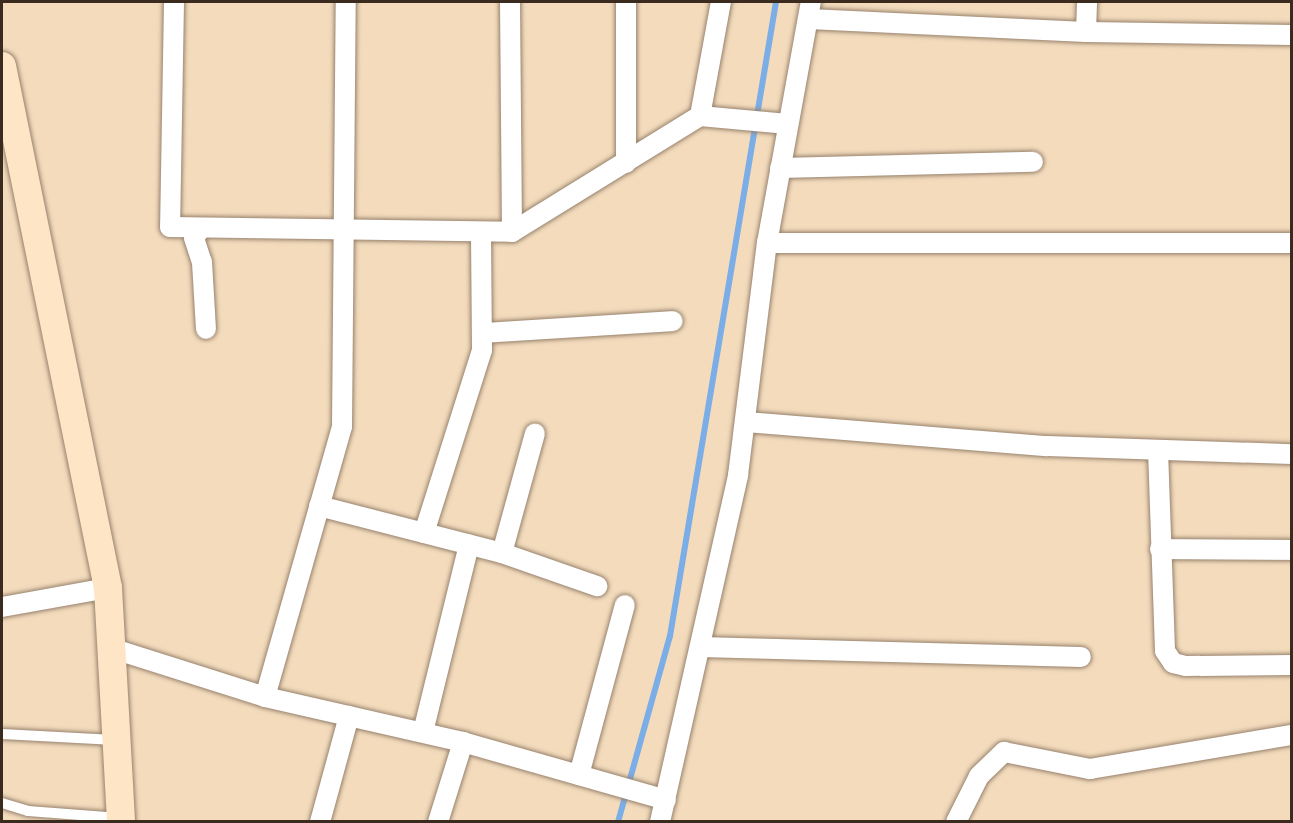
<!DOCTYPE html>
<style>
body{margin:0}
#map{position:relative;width:1293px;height:823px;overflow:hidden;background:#f3dbbc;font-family:"Architects Daughter",sans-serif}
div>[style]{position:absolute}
.stream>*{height:6px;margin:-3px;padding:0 3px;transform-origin:3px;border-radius:3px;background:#7bade7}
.roads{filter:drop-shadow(0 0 2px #97826d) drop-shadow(0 0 2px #97826d)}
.lane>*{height:10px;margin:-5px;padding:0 5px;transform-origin:5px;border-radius:5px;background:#fff}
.street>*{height:20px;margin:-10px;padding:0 10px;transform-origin:10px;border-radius:10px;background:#fff}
.secondary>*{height:28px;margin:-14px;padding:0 14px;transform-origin:14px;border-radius:14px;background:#fde5c5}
span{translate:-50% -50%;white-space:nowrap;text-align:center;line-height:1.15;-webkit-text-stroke:6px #fcf5e5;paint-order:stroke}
.frame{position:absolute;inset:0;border:3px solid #3b2a1e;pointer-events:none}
</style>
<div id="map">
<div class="stream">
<div style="left:618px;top:822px;width:193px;rotate:-74.4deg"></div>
<div style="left:670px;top:636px;width:643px;rotate:-80.51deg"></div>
</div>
<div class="roads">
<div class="lane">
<div style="left:2px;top:734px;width:113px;rotate:3deg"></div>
<div style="left:2px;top:803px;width:27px;rotate:17deg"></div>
<div style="left:28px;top:811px;width:92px;rotate:4.4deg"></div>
</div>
<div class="street">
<div style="left:174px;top:2px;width:225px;rotate:91deg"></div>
<div style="left:170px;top:227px;width:342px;rotate:0.8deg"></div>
<div style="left:512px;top:232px;width:221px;rotate:-31.7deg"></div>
<div style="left:700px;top:116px;width:88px;rotate:5.2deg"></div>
<div style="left:510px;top:2px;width:230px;rotate:89.5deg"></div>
<div style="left:626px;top:2px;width:161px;rotate:90deg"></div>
<div style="left:809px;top:19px;width:277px;rotate:2.7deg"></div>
<div style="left:1086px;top:32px;width:206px;rotate:0.8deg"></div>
<div style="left:1086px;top:32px;width:30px;rotate:-88deg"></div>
<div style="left:700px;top:116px;width:116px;rotate:-79.6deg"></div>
<div style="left:780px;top:168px;width:253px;rotate:-1.4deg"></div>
<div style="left:201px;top:228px;width:12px;rotate:125deg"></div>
<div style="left:194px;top:238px;width:25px;rotate:72deg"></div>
<div style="left:202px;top:262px;width:67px;rotate:86.6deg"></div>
<div style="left:767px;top:243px;width:525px"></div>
<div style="left:483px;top:333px;width:190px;rotate:-3.6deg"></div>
<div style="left:746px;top:422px;width:302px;rotate:4.6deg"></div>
<div style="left:1047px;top:446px;width:245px;rotate:1.9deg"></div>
<div style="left:1158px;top:450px;width:201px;rotate:88deg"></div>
<div style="left:1165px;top:651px;width:14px;rotate:56deg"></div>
<div style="left:1173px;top:663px;width:13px;rotate:13deg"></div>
<div style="left:1186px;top:666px;width:106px;rotate:-0.5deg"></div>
<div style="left:319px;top:506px;width:189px;rotate:14.4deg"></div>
<div style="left:502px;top:553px;width:101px;rotate:19.2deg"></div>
<div style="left:424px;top:533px;width:192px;rotate:-72.4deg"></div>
<div style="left:482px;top:350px;width:116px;rotate:-90.5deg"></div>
<div style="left:1160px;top:549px;width:132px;rotate:0.4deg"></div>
<div style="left:502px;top:553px;width:124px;rotate:-74.6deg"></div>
<div style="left:2px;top:607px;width:108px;rotate:-10.2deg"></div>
<div style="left:700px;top:647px;width:381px;rotate:1.5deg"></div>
<div style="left:114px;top:649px;width:158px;rotate:17.6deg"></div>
<div style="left:265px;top:697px;width:203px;rotate:12.8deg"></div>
<div style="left:463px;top:742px;width:211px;rotate:15.9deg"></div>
<div style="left:265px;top:697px;width:281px;rotate:-74.1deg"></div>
<div style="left:342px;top:427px;width:425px;rotate:-89.5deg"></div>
<div style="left:423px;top:732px;width:193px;rotate:-76.2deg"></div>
<div style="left:579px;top:775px;width:176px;rotate:-74.9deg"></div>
<div style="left:320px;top:822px;width:110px;rotate:-74.7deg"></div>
<div style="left:438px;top:822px;width:84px;rotate:-72.6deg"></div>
<div style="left:660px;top:822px;width:356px;rotate:-77.3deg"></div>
<div style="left:738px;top:475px;width:234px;rotate:-82.9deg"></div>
<div style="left:767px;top:243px;width:245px;rotate:-79.7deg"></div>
<div style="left:956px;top:822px;width:51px;rotate:-63.4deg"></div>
<div style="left:979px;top:776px;width:35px;rotate:-44deg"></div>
<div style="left:1004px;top:752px;width:88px;rotate:11.2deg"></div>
<div style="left:1090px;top:769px;width:205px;rotate:-9.6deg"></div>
</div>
<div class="secondary">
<div style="left:2px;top:66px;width:533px;rotate:78.52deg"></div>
<div style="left:108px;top:588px;width:234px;rotate:86.8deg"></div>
</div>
</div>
<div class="frame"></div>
</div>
